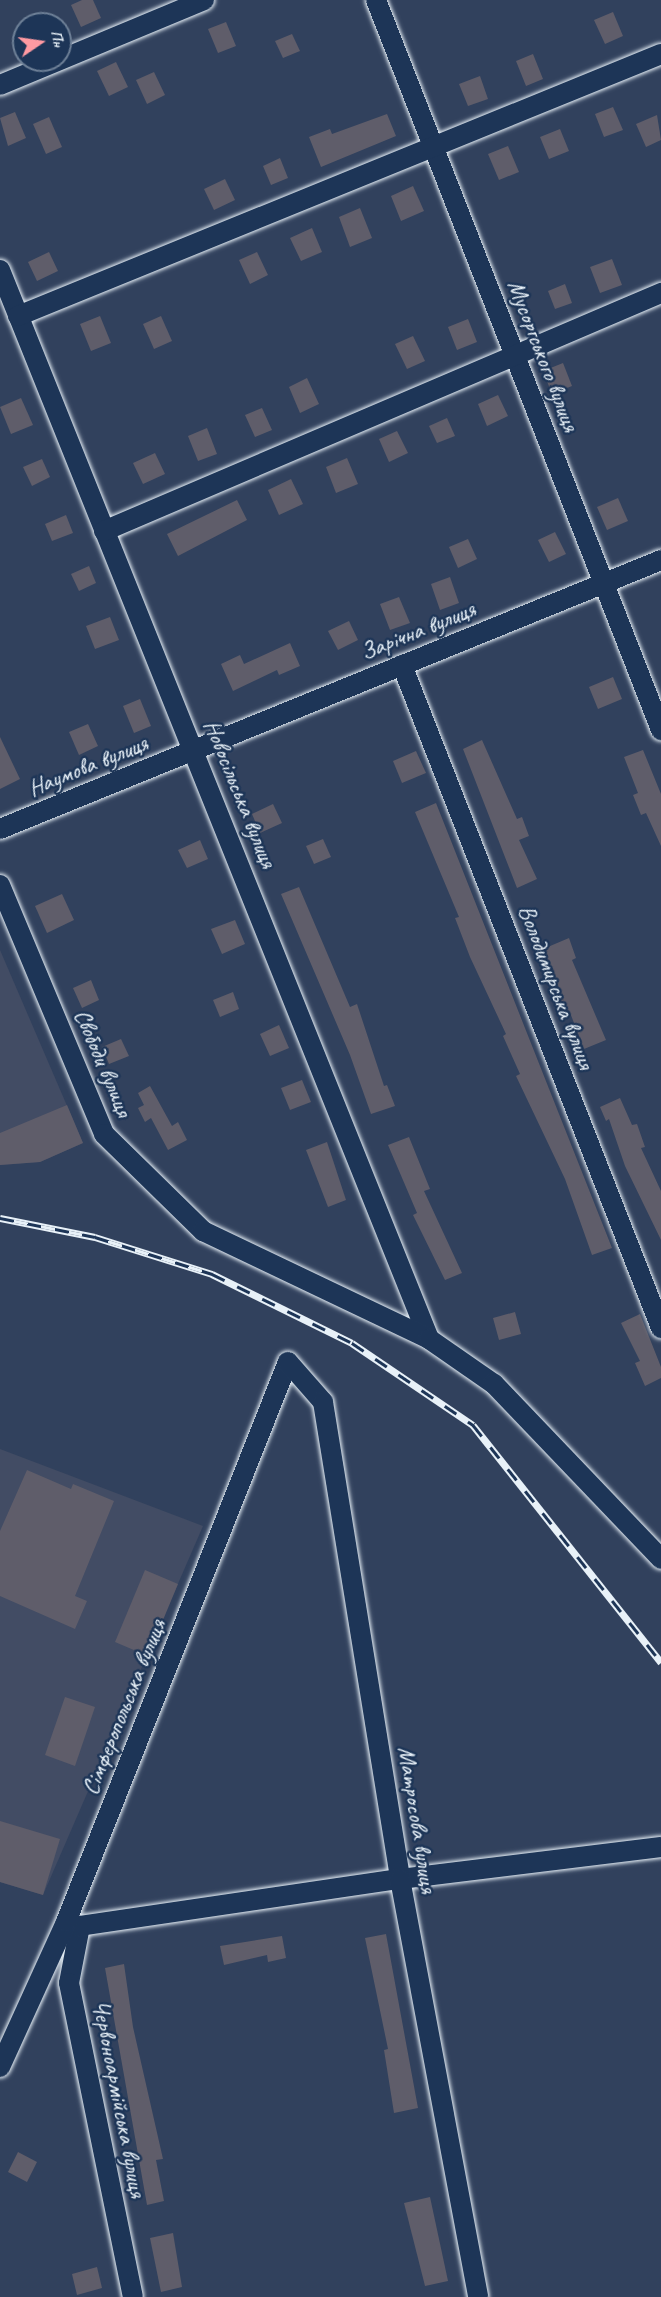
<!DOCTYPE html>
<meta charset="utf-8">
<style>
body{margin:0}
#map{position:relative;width:661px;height:2297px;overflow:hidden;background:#31415d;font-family:Caveat,sans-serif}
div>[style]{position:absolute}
.built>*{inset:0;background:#424c64}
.building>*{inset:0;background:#5f5d6a}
.roads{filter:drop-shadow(0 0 2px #e8f1f8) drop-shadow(0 0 2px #e8f1f8)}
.street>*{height:20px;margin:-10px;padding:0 10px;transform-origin:10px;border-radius:10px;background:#1d3557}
.rail>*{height:7px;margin-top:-3.5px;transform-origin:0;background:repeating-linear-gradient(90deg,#1d3557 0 14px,#e8f1f8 0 28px);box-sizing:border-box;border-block:2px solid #e8f1f8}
span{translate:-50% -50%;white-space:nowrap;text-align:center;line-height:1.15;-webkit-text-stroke:5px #1d3557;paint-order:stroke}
.street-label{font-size:24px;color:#e8f1f8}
.north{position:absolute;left:12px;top:12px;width:60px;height:60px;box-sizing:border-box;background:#1d3557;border:2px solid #6e8097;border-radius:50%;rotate:77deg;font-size:16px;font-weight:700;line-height:24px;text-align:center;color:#e8f1f8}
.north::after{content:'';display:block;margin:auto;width:21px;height:27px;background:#ff9aa2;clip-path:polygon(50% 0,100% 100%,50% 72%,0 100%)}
</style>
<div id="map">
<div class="built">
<div style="clip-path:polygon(0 950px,83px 1143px,40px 1162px,0 1165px)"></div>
<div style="clip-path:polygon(0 1449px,203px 1526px,43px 1895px,0 1882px)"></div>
</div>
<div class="building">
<div style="clip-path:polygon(82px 0,93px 0,101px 18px,81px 27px,71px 5px)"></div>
<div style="clip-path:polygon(613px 12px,623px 36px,605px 44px,594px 20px)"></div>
<div style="clip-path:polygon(226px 22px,236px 46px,218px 53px,208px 29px)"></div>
<div style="clip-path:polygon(292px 34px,300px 51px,283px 58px,275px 41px)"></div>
<div style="clip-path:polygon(533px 54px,543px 79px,526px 86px,516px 61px)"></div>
<div style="clip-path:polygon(116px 62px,128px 87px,109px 96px,97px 71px)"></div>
<div style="clip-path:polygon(154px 72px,165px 95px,147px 104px,136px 80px)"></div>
<div style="clip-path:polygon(480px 76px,488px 99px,468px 106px,459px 84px)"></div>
<div style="clip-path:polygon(613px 107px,623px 130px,604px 137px,595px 114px)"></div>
<div style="clip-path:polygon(15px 112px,26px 138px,8px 146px,0 118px)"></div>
<div style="clip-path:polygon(387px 114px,396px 136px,321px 167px,309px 137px,330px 129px,332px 134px)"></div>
<div style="clip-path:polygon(657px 115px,661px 140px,646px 147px,636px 124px)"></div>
<div style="clip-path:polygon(49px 117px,62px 147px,46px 154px,33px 124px)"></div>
<div style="clip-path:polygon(560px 129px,569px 151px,549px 159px,540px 137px)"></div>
<div style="clip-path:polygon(508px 146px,519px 172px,499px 180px,488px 154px)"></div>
<div style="clip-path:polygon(280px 158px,288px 178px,271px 185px,263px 166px)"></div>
<div style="clip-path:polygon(225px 179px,235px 200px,214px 210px,204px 189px)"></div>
<div style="clip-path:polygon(413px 186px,424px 211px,401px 221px,391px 196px)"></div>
<div style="clip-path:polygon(360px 208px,372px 238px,350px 247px,339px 217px)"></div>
<div style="clip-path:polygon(312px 228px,322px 252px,301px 261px,290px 238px)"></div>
<div style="clip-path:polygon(49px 252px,58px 271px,37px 281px,28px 262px)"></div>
<div style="clip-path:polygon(257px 252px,268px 275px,250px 284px,239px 260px)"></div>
<div style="clip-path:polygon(612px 259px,622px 285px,600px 293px,590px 267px)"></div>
<div style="clip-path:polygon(565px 284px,572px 303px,555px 309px,548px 291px)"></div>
<div style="clip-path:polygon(100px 316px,111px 343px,91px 351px,80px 324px)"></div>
<div style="clip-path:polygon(161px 316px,172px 341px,154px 349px,143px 324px)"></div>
<div style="clip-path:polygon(468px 319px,477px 342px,457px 350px,448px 327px)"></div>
<div style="clip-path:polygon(413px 336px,425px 361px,407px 369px,395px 344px)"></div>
<div style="clip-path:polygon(563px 363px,572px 386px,552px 394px,543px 371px)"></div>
<div style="clip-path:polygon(307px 378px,319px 404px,300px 413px,289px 387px)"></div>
<div style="clip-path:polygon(498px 395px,508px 416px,487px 426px,478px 404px)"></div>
<div style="clip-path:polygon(21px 398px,33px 425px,11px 434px,0 407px)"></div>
<div style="clip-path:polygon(262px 408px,272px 430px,255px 437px,245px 415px)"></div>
<div style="clip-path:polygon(447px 418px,455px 436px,437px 443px,429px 426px)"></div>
<div style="clip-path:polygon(207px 428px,217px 454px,198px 461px,188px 436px)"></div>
<div style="clip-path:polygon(397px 431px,408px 453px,389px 462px,379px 439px)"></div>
<div style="clip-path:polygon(155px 453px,165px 474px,143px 484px,133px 463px)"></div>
<div style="clip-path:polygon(347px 458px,358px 484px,336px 493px,326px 467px)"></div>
<div style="clip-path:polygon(42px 459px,50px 477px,32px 486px,23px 467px)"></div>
<div style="clip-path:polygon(291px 479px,303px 504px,279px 515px,268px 490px)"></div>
<div style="clip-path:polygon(618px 498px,628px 521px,607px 530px,597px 507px)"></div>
<div style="clip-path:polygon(237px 500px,247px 520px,178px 556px,167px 534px)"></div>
<div style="clip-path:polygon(66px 515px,73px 533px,52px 541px,45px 524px)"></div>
<div style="clip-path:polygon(555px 532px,566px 554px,549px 562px,538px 540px)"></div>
<div style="clip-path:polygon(468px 539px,477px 559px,458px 568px,449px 547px)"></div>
<div style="clip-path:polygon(89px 566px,96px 583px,79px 591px,71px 574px)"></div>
<div style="clip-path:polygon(450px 577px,459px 603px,440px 610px,431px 584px)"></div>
<div style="clip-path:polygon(399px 597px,410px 623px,390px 630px,380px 604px)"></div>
<div style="clip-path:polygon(110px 617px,119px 640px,95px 649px,86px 626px)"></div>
<div style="clip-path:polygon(349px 621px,358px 640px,338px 650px,328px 631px)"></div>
<div style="clip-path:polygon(290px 643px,300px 666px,279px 675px,277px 670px,233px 691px,221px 664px,240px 655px,244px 664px)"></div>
<div style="clip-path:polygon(613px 677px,622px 699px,598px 709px,589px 687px)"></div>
<div style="clip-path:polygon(140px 699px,151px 726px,134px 733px,123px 706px)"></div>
<div style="clip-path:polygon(88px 724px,98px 746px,79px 755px,69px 732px)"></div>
<div style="clip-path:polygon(0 737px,20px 779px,0 789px)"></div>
<div style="clip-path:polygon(482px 740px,517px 819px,522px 817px,529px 836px,519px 840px,537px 879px,517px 888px,463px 749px)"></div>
<div style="clip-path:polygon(643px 750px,661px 794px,661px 846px,646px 813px,641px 815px,633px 795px,638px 793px,624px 757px)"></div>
<div style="clip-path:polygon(416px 751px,426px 773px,402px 783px,393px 761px)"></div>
<div style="clip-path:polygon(436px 803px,612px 1248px,592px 1255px,565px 1179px,516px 1076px,520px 1074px,503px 1036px,506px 1034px,470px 957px,455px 918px,459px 917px,415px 812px)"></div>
<div style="clip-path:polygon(273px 804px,282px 823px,260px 833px,252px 814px)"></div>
<div style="clip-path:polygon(323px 839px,331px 857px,314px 864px,306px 846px)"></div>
<div style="clip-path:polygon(200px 840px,208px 859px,187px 868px,178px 850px)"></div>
<div style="clip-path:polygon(299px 887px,350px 1007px,357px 1004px,384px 1086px,387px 1085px,395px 1106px,371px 1114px,350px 1055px,281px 894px)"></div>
<div style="clip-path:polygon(62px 894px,74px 920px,47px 933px,35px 906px)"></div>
<div style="clip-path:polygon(235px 920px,245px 944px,222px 954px,211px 929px)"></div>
<div style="clip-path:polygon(569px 938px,576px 958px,572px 960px,606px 1040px,584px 1049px,569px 1010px,566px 1012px,557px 993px,560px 991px,543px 949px)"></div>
<div style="clip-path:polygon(91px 980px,99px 1000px,82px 1008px,73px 988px)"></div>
<div style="clip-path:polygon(233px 992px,239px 1009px,220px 1017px,213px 1000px)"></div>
<div style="clip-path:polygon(279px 1025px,289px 1048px,270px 1056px,260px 1034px)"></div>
<div style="clip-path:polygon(121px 1039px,129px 1056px,109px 1064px,102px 1047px)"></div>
<div style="clip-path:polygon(302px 1080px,311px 1102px,290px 1110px,281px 1088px)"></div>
<div style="clip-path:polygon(150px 1086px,172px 1126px,178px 1122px,187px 1140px,168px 1150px,151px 1118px,145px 1122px,138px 1108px,144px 1105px,138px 1093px)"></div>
<div style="clip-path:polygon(620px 1098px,632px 1125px,637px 1124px,645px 1147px,641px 1148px,661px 1191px,661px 1240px,625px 1166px,609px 1119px,606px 1121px,600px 1107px)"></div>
<div style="clip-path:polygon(67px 1105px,83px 1143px,40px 1162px,0 1165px,0 1133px)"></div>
<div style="clip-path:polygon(409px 1137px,430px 1189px,424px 1191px,462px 1273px,445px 1280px,413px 1215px,417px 1213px,388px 1145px)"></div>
<div style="clip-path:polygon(327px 1142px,346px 1200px,328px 1207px,306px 1150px)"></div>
<div style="clip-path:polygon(515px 1312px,521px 1334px,499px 1340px,493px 1318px)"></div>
<div style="clip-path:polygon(640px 1314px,661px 1367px,661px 1378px,645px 1386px,635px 1363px,640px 1361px,621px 1323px)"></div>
<div style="clip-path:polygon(27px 1470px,71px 1489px,73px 1484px,114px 1501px,75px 1596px,87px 1601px,75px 1629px,0 1596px,0 1531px)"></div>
<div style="clip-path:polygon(145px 1570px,178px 1584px,148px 1656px,115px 1642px)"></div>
<div style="clip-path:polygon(65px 1697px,95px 1707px,75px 1766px,45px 1755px)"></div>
<div style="clip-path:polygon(0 1821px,60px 1839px,43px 1895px,0 1882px)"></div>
<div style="clip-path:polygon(386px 1934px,418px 2108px,394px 2113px,384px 2050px,388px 2049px,365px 1938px)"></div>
<div style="clip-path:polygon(282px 1936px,286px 1958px,268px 1962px,267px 1955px,224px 1965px,220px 1946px)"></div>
<div style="clip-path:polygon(124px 1964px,133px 2027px,163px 2159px,156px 2160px,164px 2201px,147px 2205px,105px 1968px)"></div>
<div style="clip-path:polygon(18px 2152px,37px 2162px,27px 2182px,8px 2172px)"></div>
<div style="clip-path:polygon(430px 2197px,448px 2281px,425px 2286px,404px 2203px)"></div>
<div style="clip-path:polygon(173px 2233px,182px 2287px,161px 2292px,150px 2238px)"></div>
<div style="clip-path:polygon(97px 2267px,102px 2288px,77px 2295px,72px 2274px)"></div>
</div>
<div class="roads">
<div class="street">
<div style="left:376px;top:0;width:784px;rotate:68.67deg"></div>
<div style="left:0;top:85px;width:221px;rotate:-22.6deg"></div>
<div style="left:0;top:270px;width:1152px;rotate:68.13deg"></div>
<div style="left:18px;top:316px;width:694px;rotate:-22.17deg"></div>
<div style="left:104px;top:531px;width:606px;rotate:-23.14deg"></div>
<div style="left:402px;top:665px;width:712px;rotate:68.66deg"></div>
<div style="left:0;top:829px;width:714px;rotate:-22.14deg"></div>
<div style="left:0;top:885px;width:270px;rotate:67.3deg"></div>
<div style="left:104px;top:1134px;width:139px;rotate:44.4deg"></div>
<div style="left:203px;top:1231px;width:250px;rotate:25.5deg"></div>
<div style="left:429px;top:1339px;width:79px;rotate:34.7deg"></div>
<div style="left:494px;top:1384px;width:242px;rotate:46.3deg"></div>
<div style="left:68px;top:1923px;width:12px;rotate:14deg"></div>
<div style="left:80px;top:1926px;width:58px;rotate:100.9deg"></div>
<div style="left:69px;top:1983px;width:320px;rotate:78.5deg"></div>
<div style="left:80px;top:1926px;width:323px;rotate:-8.4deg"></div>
<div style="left:400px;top:1879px;width:263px;rotate:-7deg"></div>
<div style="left:0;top:2067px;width:159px;rotate:-65.5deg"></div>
<div style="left:66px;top:1922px;width:602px;rotate:-68.38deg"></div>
<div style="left:288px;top:1362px;width:53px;rotate:48.8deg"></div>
<div style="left:323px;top:1402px;width:483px;rotate:80.8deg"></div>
<div style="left:400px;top:1879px;width:425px;rotate:79.4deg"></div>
</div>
</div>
<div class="rail">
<div style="left:0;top:1218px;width:97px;rotate:11.3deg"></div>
<div style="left:95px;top:1237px;width:123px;rotate:17.5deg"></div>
<div style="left:212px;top:1274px;width:156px;rotate:26.2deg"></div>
<div style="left:352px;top:1343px;width:146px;rotate:34.1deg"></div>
<div style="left:473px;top:1425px;width:303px;rotate:51.6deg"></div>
</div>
<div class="street-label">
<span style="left:543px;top:356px;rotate:69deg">Мусоргського вулиця</span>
<span style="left:418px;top:631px;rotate:-22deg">Зарічна вулиця</span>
<span style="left:88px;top:766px;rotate:-22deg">Наумова вулиця</span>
<span style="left:240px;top:794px;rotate:68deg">Новосільська вулиця</span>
<span style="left:556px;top:987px;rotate:69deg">Володимирська вулиця</span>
<span style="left:103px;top:1063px;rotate:67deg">Свободи вулиця</span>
<span style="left:124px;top:1707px;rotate:-68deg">Сімферопольська вулиця</span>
<span style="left:417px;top:1820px;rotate:81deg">Матросова вулиця</span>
<span style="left:119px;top:2099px;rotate:79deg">Червоноармійська вулиця</span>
</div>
<div class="north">Пн</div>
</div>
